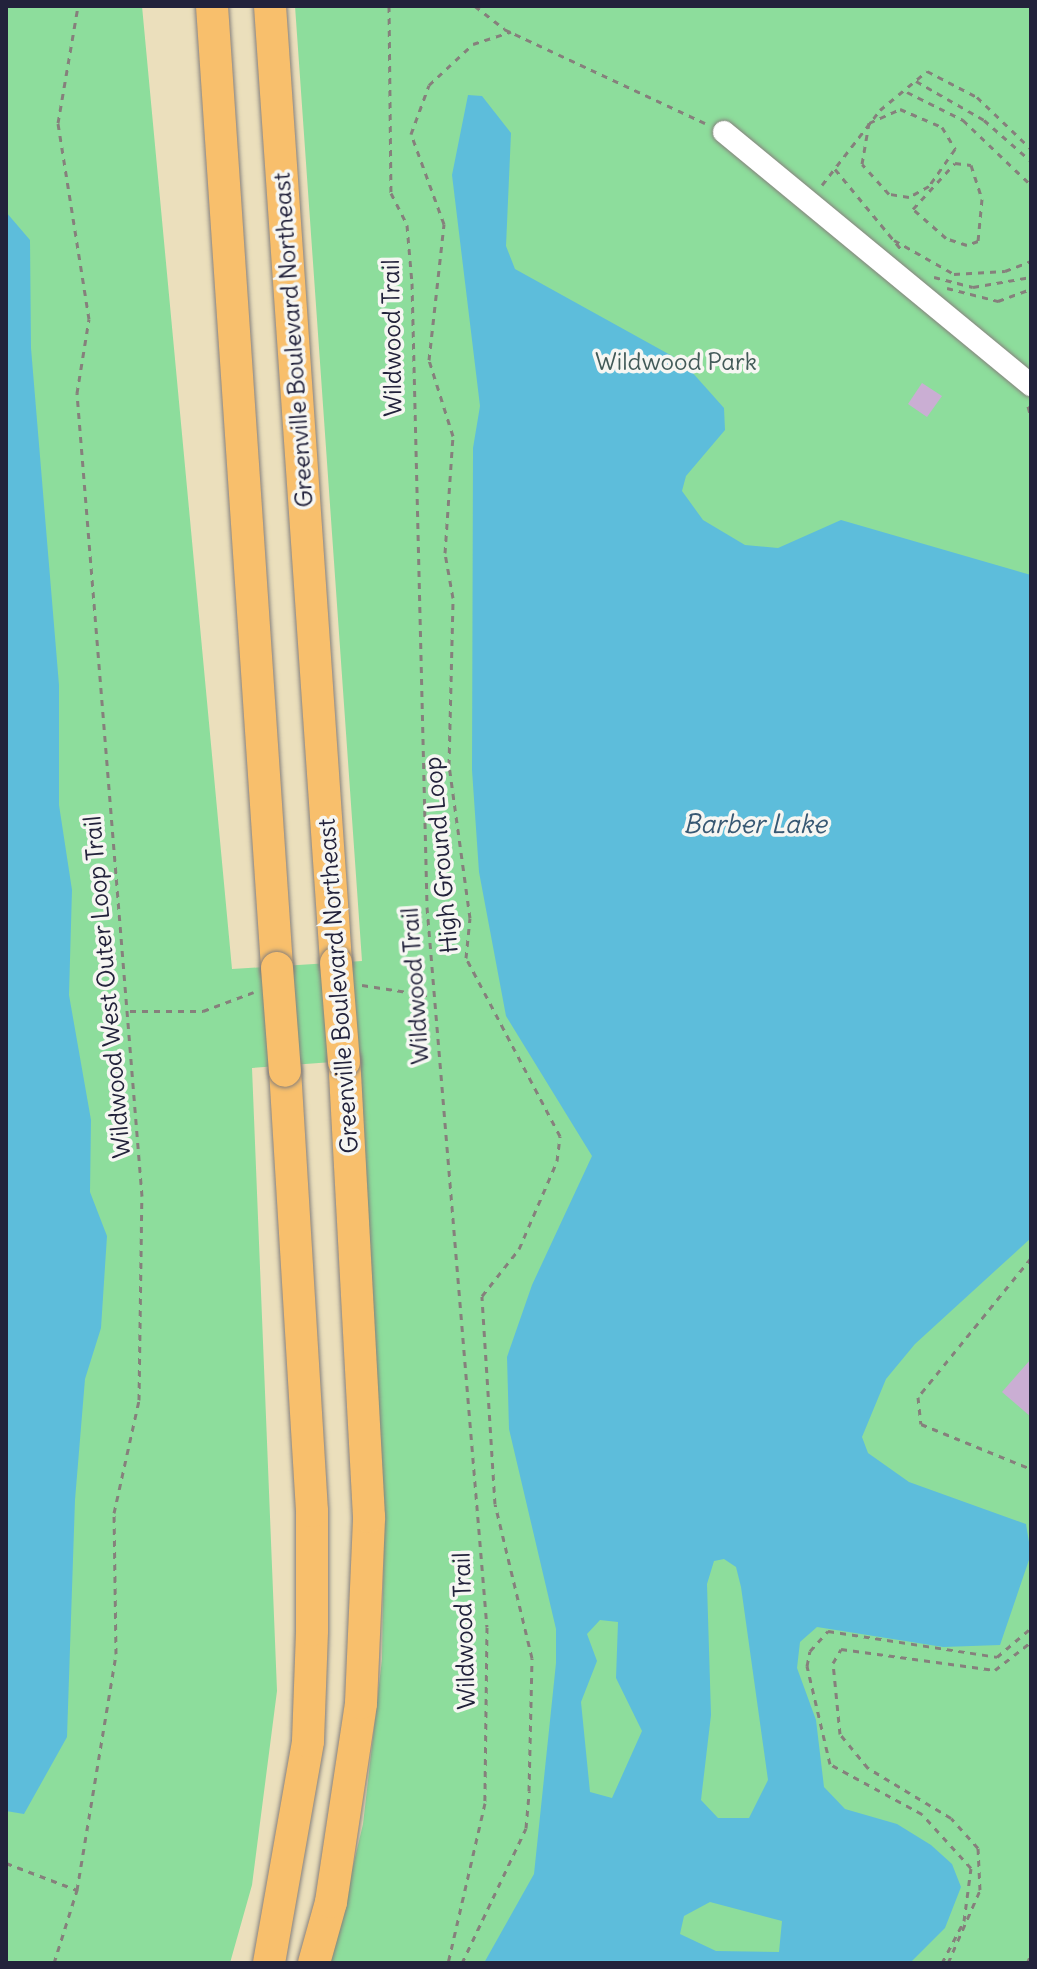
<!DOCTYPE html>
<style>
body{margin:0}
#map{position:relative;width:1037px;height:1969px;overflow:hidden;background:#ebdfbc;font-family:Delius,sans-serif}
div>[style]{position:absolute}
.green>*{inset:0;background:#8ddd9c}
.water>*{inset:0;background:#5dbddb}
.building>*{inset:0;background:#caaed3}
.path>*{height:3px;margin-top:-1.5px;transform-origin:0;background:repeating-linear-gradient(90deg,#86807c 0 6px,transparent 0 12px)}
.roads{filter:drop-shadow(0 0 2px #86807c) drop-shadow(0 0 2px #86807c)}
.minor>*{height:22px;margin:-11px;padding:0 11px;transform-origin:11px;border-radius:11px;background:#fff}
.highway>*{height:32px;margin:-16px;padding:0 16px;transform-origin:16px;border-radius:16px;background:#f8bf6c}
.bridges{filter:drop-shadow(0 0 2px #86807c) drop-shadow(0 0 2px #86807c)}
.highway-bridge>*{height:32px;margin:-16px;padding:0 16px;transform-origin:16px;border-radius:16px;background:#f8bf6c}
span{translate:-50% -50%;white-space:nowrap;text-align:center;line-height:1.15;-webkit-text-stroke:7px #f6f6f2;paint-order:stroke}
.street-label{font-size:24px;color:#22223b}
.park-label{font-size:24px;color:#425a58}
.water-label{font-size:26px;color:#375873;font-style:italic}
.frame{position:absolute;inset:0;border:8px solid #22223b;pointer-events:none}
</style>
<div id="map">
<div class="green">
<div style="clip-path:polygon(6px 6px,142px 6px,232px 969px,362px 961px,295px 6px,1031px 6px,1031px 1963px,330px 1963px,363px 1824px,382px 1659px,384px 1522px,360px 1060px,252px 1068px,277px 1691px,252px 1885px,230px 1963px,6px 1963px)"></div>
</div>
<div class="water">
<div style="clip-path:polygon(evenodd,468px 95px,482px 96px,511px 133px,506px 246px,515px 269px,683px 362px,724px 408px,725px 430px,686px 476px,682px 491px,703px 520px,745px 545px,778px 548px,841px 520px,1031px 575px,1031px 1238px,915px 1344px,886px 1379px,862px 1437px,868px 1453px,909px 1482px,1026px 1524px,1031px 1554px,1000px 1645px,943px 1647px,817px 1627px,800px 1642px,797px 1668px,816px 1720px,824px 1787px,845px 1809px,897px 1824px,931px 1845px,952px 1864px,961px 1887px,945px 1928px,910px 1963px,484px 1963px,534px 1874px,556px 1663px,556px 1629px,509px 1429px,507px 1357px,532px 1285px,592px 1156px,506px 1016px,479px 872px,472px 770px,473px 448px,480px 406px,452px 175px,468px 95px,724px 1559px,736px 1567px,741px 1587px,768px 1780px,749px 1818px,718px 1818px,701px 1800px,711px 1715px,707px 1584px,714px 1561px,724px 1559px,468px 95px,600px 1620px,618px 1622px,616px 1678px,642px 1731px,612px 1798px,590px 1792px,581px 1702px,597px 1661px,587px 1634px,600px 1620px,468px 95px,710px 1902px,782px 1921px,779px 1952px,716px 1951px,680px 1934px,684px 1916px,710px 1902px)"></div>
<div style="clip-path:polygon(6px 212px,30px 240px,31px 348px,59px 685px,59px 805px,72px 890px,69px 995px,91px 1120px,90px 1192px,107px 1236px,101px 1328px,85px 1379px,75px 1500px,67px 1737px,24px 1814px,6px 1811px)"></div>
</div>
<div class="building">
<div style="clip-path:polygon(922px 383px,942px 396px,927px 417px,908px 404px)"></div>
<div style="clip-path:polygon(1031px 1359px,1031px 1417px,1002px 1392px)"></div>
</div>
<div class="path">
<div style="left:389px;top:6px;width:187px;rotate:89.4deg"></div>
<div style="left:391px;top:193px;width:36px;rotate:63deg"></div>
<div style="left:407px;top:225px;width:58px;rotate:85.1deg"></div>
<div style="left:412px;top:283px;width:624px;rotate:88.62deg"></div>
<div style="left:427px;top:907px;width:722px;rotate:85.24deg"></div>
<div style="left:487px;top:1627px;width:176px;rotate:90.7deg"></div>
<div style="left:485px;top:1803px;width:164px;rotate:103deg"></div>
<div style="left:475px;top:6px;width:37px;rotate:38deg"></div>
<div style="left:504px;top:29px;width:222px;rotate:25.1deg"></div>
<div style="left:916px;top:81px;width:78px;rotate:29.8deg"></div>
<div style="left:984px;top:120px;width:62px;rotate:41.1deg"></div>
<div style="left:907px;top:92px;width:63px;rotate:26.6deg"></div>
<div style="left:963px;top:120px;width:94px;rotate:43.7deg"></div>
<div style="left:900px;top:109px;width:46px;rotate:23.2deg"></div>
<div style="left:942px;top:127px;width:26px;rotate:59deg"></div>
<div style="left:955px;top:149px;width:45px;rotate:125.1deg"></div>
<div style="left:929px;top:186px;width:23px;rotate:151deg"></div>
<div style="left:909px;top:197px;width:20px;rotate:-171deg"></div>
<div style="left:889px;top:194px;width:40px;rotate:-132deg"></div>
<div style="left:862px;top:164px;width:42px;rotate:-80.3deg"></div>
<div style="left:869px;top:123px;width:34px;rotate:-24deg"></div>
<div style="left:955px;top:163px;width:16px;rotate:7deg"></div>
<div style="left:971px;top:165px;width:36px;rotate:72deg"></div>
<div style="left:982px;top:199px;width:42px;rotate:95.4deg"></div>
<div style="left:978px;top:241px;width:12px;rotate:160deg"></div>
<div style="left:967px;top:245px;width:22px;rotate:-162deg"></div>
<div style="left:946px;top:238px;width:44px;rotate:-138.7deg"></div>
<div style="left:913px;top:209px;width:62px;rotate:-47.6deg"></div>
<div style="left:835px;top:169px;width:104px;rotate:50.5deg"></div>
<div style="left:822px;top:185px;width:95px;rotate:-52.3deg"></div>
<div style="left:880px;top:110px;width:61px;rotate:-39.7deg"></div>
<div style="left:927px;top:71px;width:56px;rotate:27.5deg"></div>
<div style="left:977px;top:97px;width:75px;rotate:43.9deg"></div>
<div style="left:894px;top:240px;width:69px;rotate:29.5deg"></div>
<div style="left:954px;top:274px;width:51px;rotate:-3.4deg"></div>
<div style="left:1005px;top:271px;width:28px;rotate:-21deg"></div>
<div style="left:934px;top:277px;width:40px;rotate:14.4deg"></div>
<div style="left:973px;top:287px;width:59px;rotate:-9.8deg"></div>
<div style="left:947px;top:288px;width:53px;rotate:14.3deg"></div>
<div style="left:998px;top:301px;width:35px;rotate:-20deg"></div>
<div style="left:1028px;top:406px;width:11px;rotate:75deg"></div>
<div style="left:362px;top:985px;width:72px;rotate:8.8deg"></div>
<div style="left:130px;top:1011px;width:73px"></div>
<div style="left:203px;top:1011px;width:54px;rotate:-20.4deg"></div>
<div style="left:1031px;top:1258px;width:179px;rotate:129.1deg"></div>
<div style="left:918px;top:1397px;width:27px;rotate:84deg"></div>
<div style="left:921px;top:1424px;width:119px;rotate:22.2deg"></div>
<div style="left:6px;top:1863px;width:76px;rotate:20.8deg"></div>
<div style="left:77px;top:1890px;width:239px;rotate:-80.6deg"></div>
<div style="left:116px;top:1654px;width:141px;rotate:-90.8deg"></div>
<div style="left:114px;top:1513px;width:116px;rotate:-77.5deg"></div>
<div style="left:139px;top:1400px;width:204px;rotate:-89.2deg"></div>
<div style="left:142px;top:1196px;width:806px;rotate:-94.63deg"></div>
<div style="left:77px;top:393px;width:75px;rotate:-80.8deg"></div>
<div style="left:89px;top:319px;width:198px;rotate:-99deg"></div>
<div style="left:58px;top:123px;width:119px;rotate:-80.3deg"></div>
<div style="left:54px;top:1963px;width:77px;rotate:-72.5deg"></div>
<div style="left:462px;top:1963px;width:149px;rotate:-64.6deg"></div>
<div style="left:526px;top:1828px;width:37px;rotate:-85deg"></div>
<div style="left:529px;top:1791px;width:133px;rotate:-88.7deg"></div>
<div style="left:532px;top:1658px;width:158px;rotate:-103.5deg"></div>
<div style="left:495px;top:1504px;width:208px;rotate:-93.6deg"></div>
<div style="left:482px;top:1296px;width:60px;rotate:-51.8deg"></div>
<div style="left:519px;top:1249px;width:96px;rotate:-66.6deg"></div>
<div style="left:557px;top:1161px;width:25px;rotate:-83deg"></div>
<div style="left:560px;top:1136px;width:201px;rotate:-117.8deg"></div>
<div style="left:466px;top:958px;width:40px;rotate:-84.3deg"></div>
<div style="left:470px;top:918px;width:154px;rotate:-97.8deg"></div>
<div style="left:449px;top:765px;width:167px;rotate:-88.6deg"></div>
<div style="left:453px;top:598px;width:46px;rotate:-100.1deg"></div>
<div style="left:445px;top:553px;width:117px;rotate:-86.1deg"></div>
<div style="left:453px;top:436px;width:80px;rotate:-107.5deg"></div>
<div style="left:429px;top:360px;width:137px;rotate:-83.7deg"></div>
<div style="left:444px;top:224px;width:96px;rotate:-110.1deg"></div>
<div style="left:411px;top:134px;width:52px;rotate:-69.8deg"></div>
<div style="left:429px;top:85px;width:60px;rotate:-43deg"></div>
<div style="left:473px;top:44px;width:40px;rotate:-18deg"></div>
<div style="left:942px;top:1963px;width:47px;rotate:-62.4deg"></div>
<div style="left:964px;top:1921px;width:53px;rotate:-82.5deg"></div>
<div style="left:971px;top:1868px;width:73px;rotate:-132.2deg"></div>
<div style="left:922px;top:1814px;width:105px;rotate:-151.5deg"></div>
<div style="left:830px;top:1764px;width:101px;rotate:-103.2deg"></div>
<div style="left:807px;top:1666px;width:15px;rotate:-79deg"></div>
<div style="left:810px;top:1651px;width:27px;rotate:-48deg"></div>
<div style="left:828px;top:1631px;width:171px;rotate:8.7deg"></div>
<div style="left:997px;top:1657px;width:45px;rotate:-40.5deg"></div>
<div style="left:948px;top:1963px;width:80px;rotate:-66.3deg"></div>
<div style="left:980px;top:1890px;width:42px;rotate:-92.7deg"></div>
<div style="left:978px;top:1848px;width:40px;rotate:-132deg"></div>
<div style="left:951px;top:1818px;width:97px;rotate:-148.9deg"></div>
<div style="left:868px;top:1768px;width:44px;rotate:-129.5deg"></div>
<div style="left:840px;top:1734px;width:71px;rotate:-95.6deg"></div>
<div style="left:833px;top:1663px;width:16px;rotate:-60deg"></div>
<div style="left:841px;top:1649px;width:155px;rotate:7.8deg"></div>
<div style="left:995px;top:1670px;width:46px;rotate:-37.9deg"></div>
<div style="left:1027px;top:1963px;width:9px;rotate:-63deg"></div>
</div>
<div class="roads">
<div class="minor">
<div style="left:724px;top:132px;width:398px;rotate:39.5deg"></div>
</div>
<div class="highway">
<div style="left:212px;top:6px;width:964px;rotate:86.13deg"></div>
<div style="left:270px;top:6px;width:959px;rotate:86.05deg"></div>
<div style="left:269px;top:1963px;width:225px;rotate:-80deg"></div>
<div style="left:308px;top:1741px;width:111px;rotate:-87.9deg"></div>
<div style="left:312px;top:1630px;width:119px;rotate:-90deg"></div>
<div style="left:312px;top:1511px;width:441px;rotate:-93.5deg"></div>
<div style="left:314px;top:1963px;width:63px;rotate:-74.4deg"></div>
<div style="left:331px;top:1902px;width:201px;rotate:-81.4deg"></div>
<div style="left:361px;top:1703px;width:186px;rotate:-87.5deg"></div>
<div style="left:369px;top:1517px;width:456px;rotate:-93.1deg"></div>
</div>
</div>
<div class="bridges">
<div class="highway-bridge">
<div style="left:336px;top:963px;width:99px;rotate:85.4deg"></div>
<div style="left:277px;top:968px;width:103px;rotate:85.6deg"></div>
</div>
</div>
<div class="street-label">
<span style="left:392px;top:338px;rotate:-91deg">Wildwood Trail</span>
<span style="left:293px;top:340px;rotate:-94deg">Greenville Boulevard Northeast</span>
<span style="left:441px;top:855px;rotate:-95deg">High Ground Loop</span>
<span style="left:338px;top:986px;rotate:-94deg">Greenville Boulevard Northeast</span>
<span style="left:415px;top:986px;rotate:-94deg">Wildwood Trail</span>
<span style="left:107px;top:987px;rotate:-95deg">Wildwood West Outer Loop Trail</span>
<span style="left:464px;top:1631px;rotate:-92deg">Wildwood Trail</span>
</div>
<div class="park-label">
<span style="left:676px;top:362px">Wildwood Park</span>
</div>
<div class="water-label">
<span style="left:755px;top:824px">Barber Lake</span>
</div>
<div class="frame"></div>
</div>
